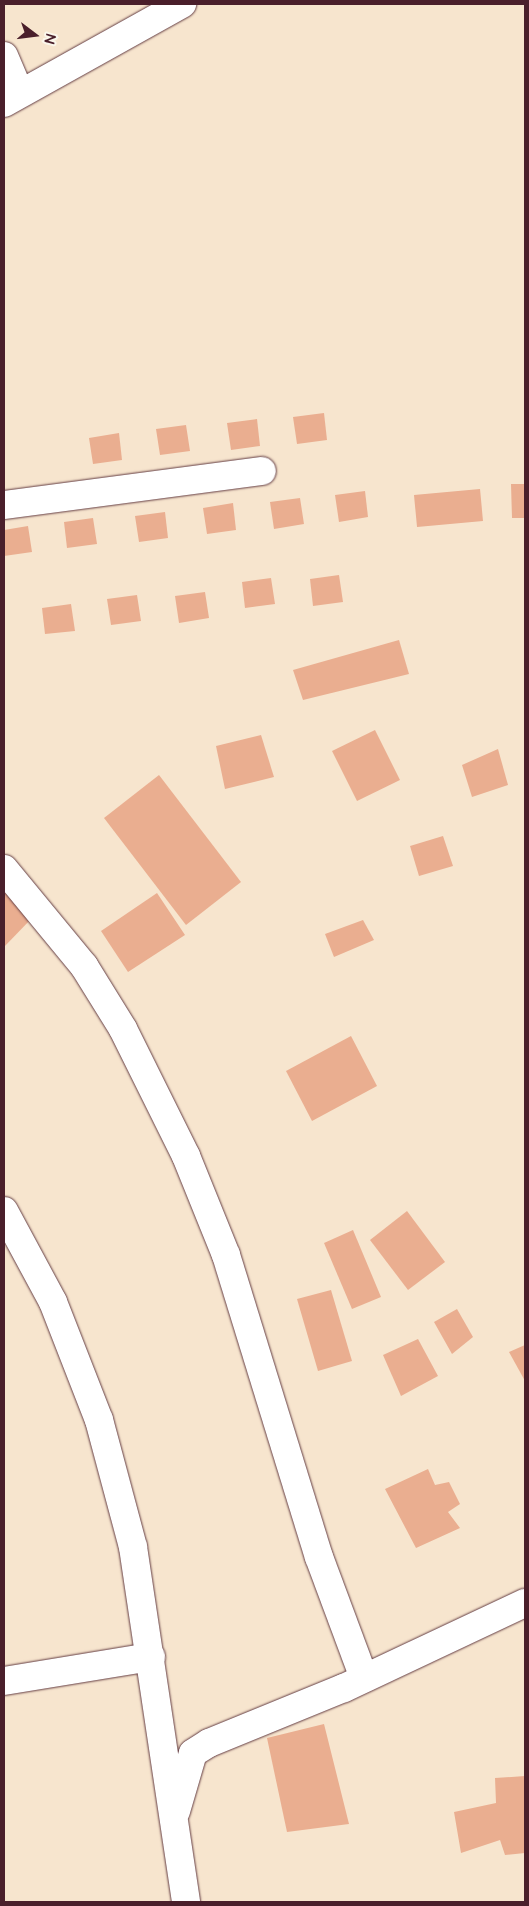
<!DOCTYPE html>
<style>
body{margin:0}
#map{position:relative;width:529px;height:1906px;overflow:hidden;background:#f7e5ce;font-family:"Architects Daughter",sans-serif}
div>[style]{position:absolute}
.building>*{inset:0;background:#eaae90}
.roads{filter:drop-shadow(0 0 1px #643d43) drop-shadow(0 0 1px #643d43)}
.minor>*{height:28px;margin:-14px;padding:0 14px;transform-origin:14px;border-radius:14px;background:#fff}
.secondary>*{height:28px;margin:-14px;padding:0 14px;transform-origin:14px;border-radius:14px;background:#fff}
span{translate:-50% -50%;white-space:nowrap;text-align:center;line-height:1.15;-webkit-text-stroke:5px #fbf7ec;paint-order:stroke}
.frame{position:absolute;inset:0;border:5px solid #4a1f2b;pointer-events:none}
.north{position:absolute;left:10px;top:10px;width:50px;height:50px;-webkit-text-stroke:4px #fbf7ec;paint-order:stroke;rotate:105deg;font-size:14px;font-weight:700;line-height:20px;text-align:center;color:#4a1f2b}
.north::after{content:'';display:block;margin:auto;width:18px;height:22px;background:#4a1f2b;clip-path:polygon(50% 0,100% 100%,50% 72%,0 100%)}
</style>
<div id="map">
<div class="building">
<div style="clip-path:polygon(324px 413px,327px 440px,297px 444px,293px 417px)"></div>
<div style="clip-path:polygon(257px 419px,260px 446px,231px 450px,227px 423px)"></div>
<div style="clip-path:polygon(186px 425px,190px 451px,160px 455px,156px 429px)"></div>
<div style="clip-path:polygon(119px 433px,122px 460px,93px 464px,89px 438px)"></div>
<div style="clip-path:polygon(511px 484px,525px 484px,525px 518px,512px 518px)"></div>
<div style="clip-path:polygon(480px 489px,483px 521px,417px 527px,414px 495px)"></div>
<div style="clip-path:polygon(365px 491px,368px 517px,339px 522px,335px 495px)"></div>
<div style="clip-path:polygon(300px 498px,304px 524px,274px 529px,270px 502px)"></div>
<div style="clip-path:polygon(233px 503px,236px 530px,207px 534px,203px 508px)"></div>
<div style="clip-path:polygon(165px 512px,168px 538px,139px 542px,135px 516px)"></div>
<div style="clip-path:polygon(93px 518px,97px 544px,67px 548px,64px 522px)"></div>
<div style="clip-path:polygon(28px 526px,32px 552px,4px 556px,4px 530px)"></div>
<div style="clip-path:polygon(339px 575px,343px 602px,313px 606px,310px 579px)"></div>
<div style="clip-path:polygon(271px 578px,275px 604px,245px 608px,242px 582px)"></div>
<div style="clip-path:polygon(205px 592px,209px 618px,179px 623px,175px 596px)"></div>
<div style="clip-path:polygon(137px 595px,141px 621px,111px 625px,107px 599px)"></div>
<div style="clip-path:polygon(71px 604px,75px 631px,45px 634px,42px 608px)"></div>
<div style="clip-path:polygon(399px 640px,409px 674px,303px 700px,293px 670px)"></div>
<div style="clip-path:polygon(375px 730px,400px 780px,357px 801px,332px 751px)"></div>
<div style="clip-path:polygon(261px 735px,274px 777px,225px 789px,216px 746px)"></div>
<div style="clip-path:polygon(498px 749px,508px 785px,472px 797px,462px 765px)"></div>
<div style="clip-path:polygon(159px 775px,241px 882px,186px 925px,104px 818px)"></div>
<div style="clip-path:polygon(443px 836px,453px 866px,419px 876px,410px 846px)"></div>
<div style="clip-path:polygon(4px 888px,33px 917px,4px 947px)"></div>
<div style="clip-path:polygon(157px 893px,185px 935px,128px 972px,101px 931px)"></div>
<div style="clip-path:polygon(363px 920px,374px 940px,334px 957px,325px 934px)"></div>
<div style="clip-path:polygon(351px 1036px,377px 1086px,312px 1121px,286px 1071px)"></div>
<div style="clip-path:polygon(407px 1211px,445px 1262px,408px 1290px,370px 1240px)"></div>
<div style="clip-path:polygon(353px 1230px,381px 1297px,352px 1309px,324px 1243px)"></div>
<div style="clip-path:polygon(331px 1290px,352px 1361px,318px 1371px,297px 1299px)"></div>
<div style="clip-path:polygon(457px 1309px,473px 1337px,452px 1354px,434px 1322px)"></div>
<div style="clip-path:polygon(418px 1339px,438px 1376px,401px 1396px,383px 1355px)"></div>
<div style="clip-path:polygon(525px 1345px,525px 1381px,509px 1352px)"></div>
<div style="clip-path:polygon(428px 1469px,435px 1485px,449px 1482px,460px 1504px,448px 1512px,460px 1528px,416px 1548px,385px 1489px)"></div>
<div style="clip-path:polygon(324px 1724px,349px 1824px,287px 1832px,267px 1738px)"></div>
<div style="clip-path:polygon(525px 1776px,525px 1853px,505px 1855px,500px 1840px,461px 1853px,454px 1812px,496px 1803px,495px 1778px)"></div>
</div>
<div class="roads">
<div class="minor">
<div style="left:4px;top:56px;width:38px;rotate:67deg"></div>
<div style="left:4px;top:103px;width:204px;rotate:-29.1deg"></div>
<div style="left:4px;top:505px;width:260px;rotate:-7.5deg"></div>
<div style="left:4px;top:869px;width:126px;rotate:50.5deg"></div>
<div style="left:84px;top:966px;width:74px;rotate:58.2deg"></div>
<div style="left:123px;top:1029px;width:142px;rotate:63.6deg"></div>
<div style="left:186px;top:1156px;width:107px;rotate:68deg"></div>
<div style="left:226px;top:1255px;width:316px;rotate:72.9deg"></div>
<div style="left:319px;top:1557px;width:129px;rotate:69.6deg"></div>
<div style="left:4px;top:1681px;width:149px;rotate:-9.3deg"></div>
<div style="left:176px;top:1811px;width:60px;rotate:-73.7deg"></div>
<div style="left:193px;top:1753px;width:19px;rotate:-32deg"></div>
<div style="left:209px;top:1743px;width:146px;rotate:-22.2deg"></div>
<div style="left:344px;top:1688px;width:200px;rotate:-25.2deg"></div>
</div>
<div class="secondary">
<div style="left:4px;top:1211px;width:103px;rotate:61.7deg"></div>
<div style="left:53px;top:1302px;width:127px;rotate:68.7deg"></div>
<div style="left:99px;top:1420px;width:131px;rotate:75deg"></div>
<div style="left:133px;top:1547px;width:359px;rotate:81.5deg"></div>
</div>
</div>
<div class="frame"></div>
<div class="north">N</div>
</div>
